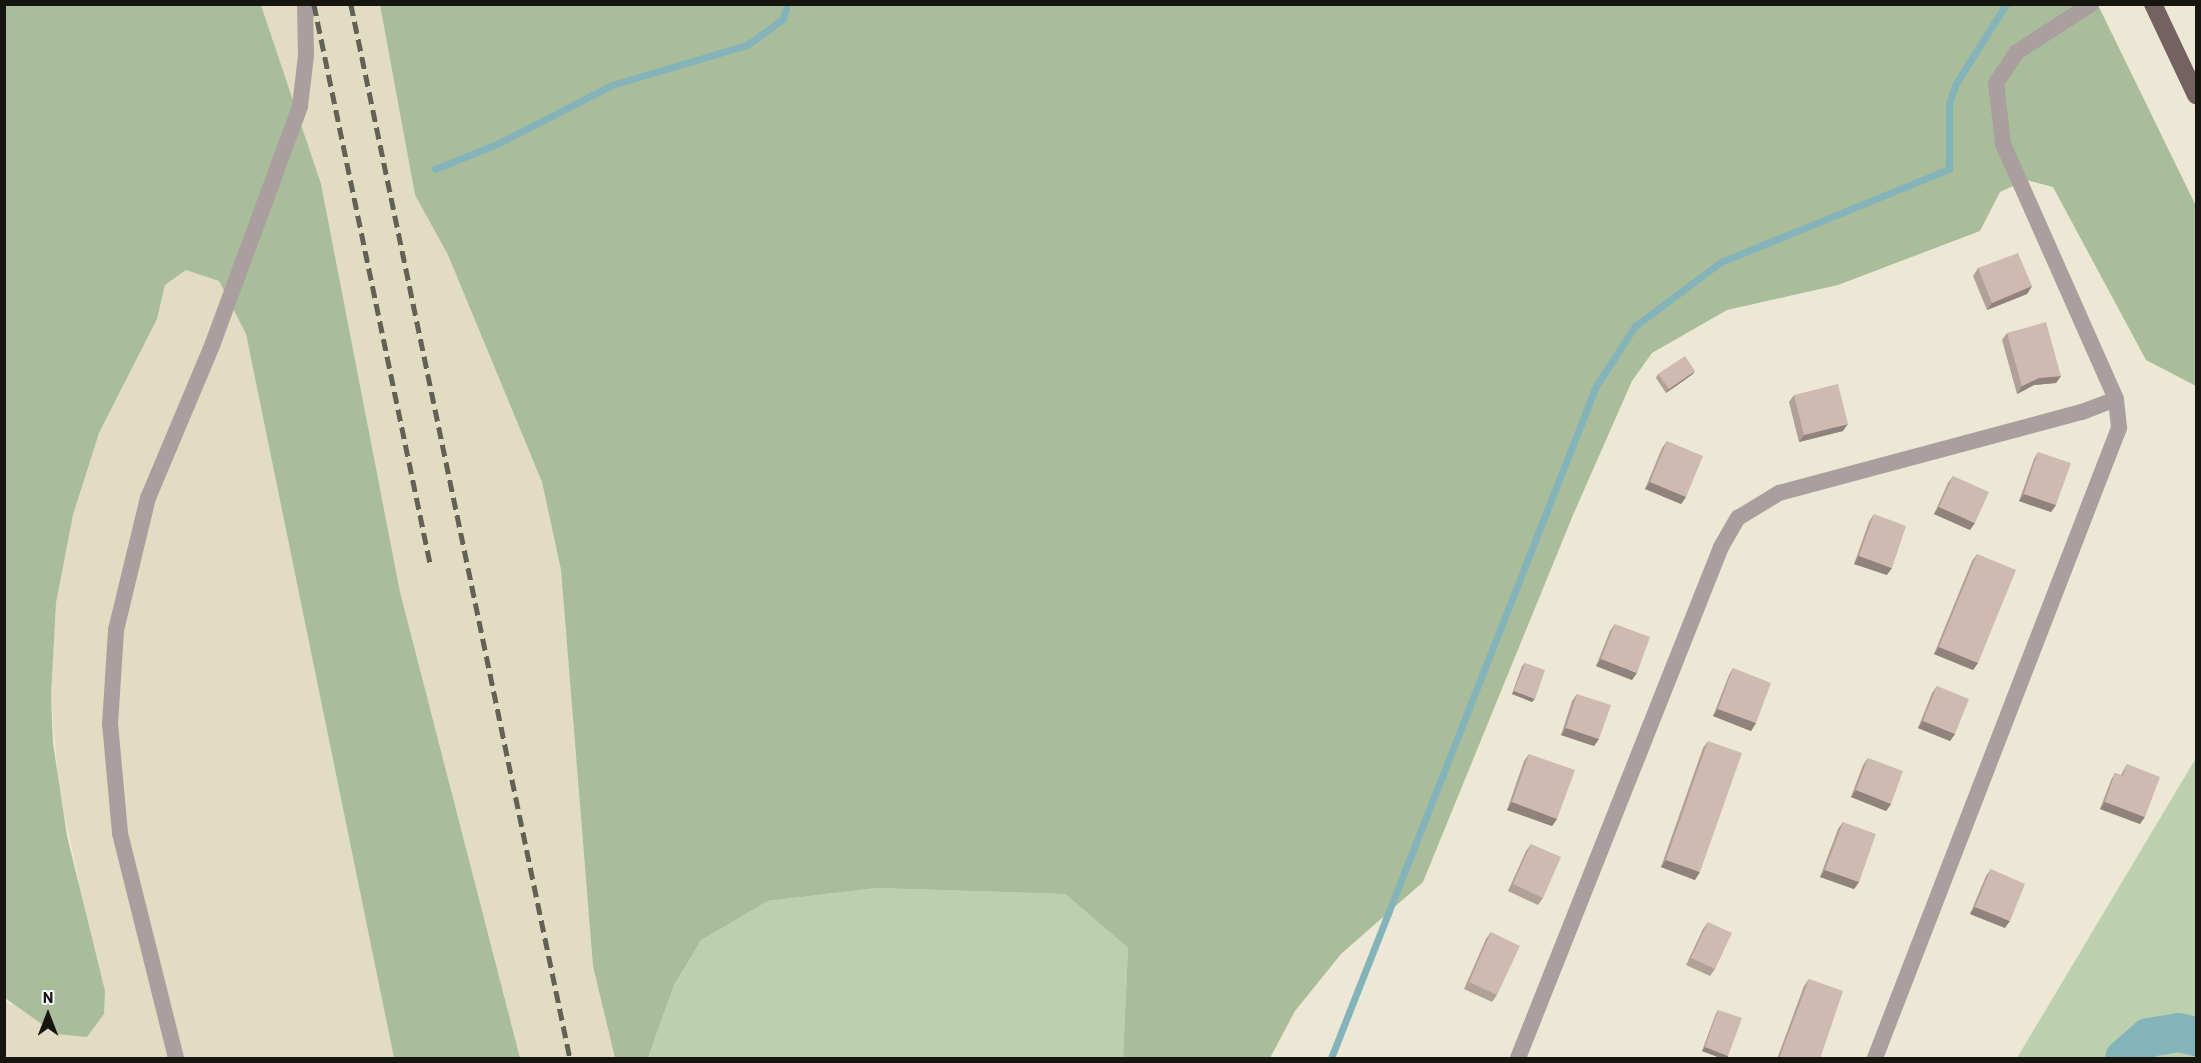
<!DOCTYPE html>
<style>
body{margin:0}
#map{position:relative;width:2201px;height:1063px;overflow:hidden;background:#ece8d5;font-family:Barlow,sans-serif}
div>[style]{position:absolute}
.built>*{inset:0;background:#e2ddc2}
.green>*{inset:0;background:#bcd0af}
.forest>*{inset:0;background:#a9bd9b}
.stream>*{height:7px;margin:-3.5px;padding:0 3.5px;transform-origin:3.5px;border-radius:3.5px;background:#84b4ba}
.river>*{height:39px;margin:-19.5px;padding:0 19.5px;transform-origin:19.5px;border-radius:19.5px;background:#84b4ba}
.minor>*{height:16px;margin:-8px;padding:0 8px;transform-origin:8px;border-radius:8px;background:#a99f9e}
.primary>*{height:18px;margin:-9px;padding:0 9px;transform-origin:9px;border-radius:9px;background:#736261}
.rail>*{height:4.5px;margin-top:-2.25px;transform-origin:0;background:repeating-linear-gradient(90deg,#636156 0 12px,transparent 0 18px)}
.wall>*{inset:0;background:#b1a098}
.shaded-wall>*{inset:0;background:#90827c}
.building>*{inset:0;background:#cebab1}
span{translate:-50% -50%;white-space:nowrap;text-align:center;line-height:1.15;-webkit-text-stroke:4.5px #fff;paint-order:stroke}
.frame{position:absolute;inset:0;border:6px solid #17150f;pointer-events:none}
.north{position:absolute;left:18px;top:985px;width:60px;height:60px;-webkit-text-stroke:4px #fff;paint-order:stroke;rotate:0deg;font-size:16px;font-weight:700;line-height:24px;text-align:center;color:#17150f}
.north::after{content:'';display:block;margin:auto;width:21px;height:27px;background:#17150f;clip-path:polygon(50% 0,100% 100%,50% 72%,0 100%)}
</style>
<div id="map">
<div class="built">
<div style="clip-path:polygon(261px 5px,380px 5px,415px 195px,448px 255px,542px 482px,561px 570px,593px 965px,615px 1058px,520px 1058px,400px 592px,321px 184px)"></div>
<div style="clip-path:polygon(186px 270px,219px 281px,246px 334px,394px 1058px,5px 1058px,4px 998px,11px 1006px,79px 881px,59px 790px,51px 696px,56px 603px,73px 515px,99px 433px,157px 319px,165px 285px)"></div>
</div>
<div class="green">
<div style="clip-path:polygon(2196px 758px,2196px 1058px,2017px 1058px)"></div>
<div style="clip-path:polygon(877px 888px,1065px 894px,1128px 948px,1123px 1058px,648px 1058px,674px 985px,700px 940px,768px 901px)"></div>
</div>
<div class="forest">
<div style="clip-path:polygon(4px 5px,261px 5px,321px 184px,400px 592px,520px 1058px,394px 1058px,246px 334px,219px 281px,186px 270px,165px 285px,157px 319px,99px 433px,73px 515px,56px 603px,51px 696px,53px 743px,67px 836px,105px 991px,104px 1014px,87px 1037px,56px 1034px,5px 998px)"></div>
<div style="clip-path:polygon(380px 5px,2098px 5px,2196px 206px,2196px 386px,2146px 360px,2053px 187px,2026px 180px,2000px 192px,1980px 231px,1838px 285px,1727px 310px,1652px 353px,1632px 381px,1573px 515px,1423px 882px,1341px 954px,1295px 1011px,1270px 1058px,1123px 1058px,1128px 948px,1065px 894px,877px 888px,768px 901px,701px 940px,674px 985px,648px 1058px,615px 1058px,593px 966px,561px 570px,542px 482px,448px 255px,415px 195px)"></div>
</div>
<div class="stream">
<div style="left:435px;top:169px;width:71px;rotate:-22.2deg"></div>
<div style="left:501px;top:142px;width:125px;rotate:-27.2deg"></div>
<div style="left:612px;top:85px;width:141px;rotate:-16.5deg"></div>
<div style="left:747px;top:45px;width:44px;rotate:-35.8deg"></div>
<div style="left:783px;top:19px;width:16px;rotate:-75deg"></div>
<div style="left:1331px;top:1058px;width:722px;rotate:-68.48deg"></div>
<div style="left:1596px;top:386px;width:72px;rotate:-57deg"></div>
<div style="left:1635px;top:326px;width:107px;rotate:-36.7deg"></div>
<div style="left:1721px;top:262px;width:246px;rotate:-22.2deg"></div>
<div style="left:1949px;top:169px;width:65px;rotate:-90deg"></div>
<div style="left:1949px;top:104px;width:20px;rotate:-72deg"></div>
<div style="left:1955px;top:85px;width:96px;rotate:-57.8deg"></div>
</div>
<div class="river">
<div style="left:2124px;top:1058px;width:32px;rotate:-41deg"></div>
<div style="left:2148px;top:1037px;width:30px;rotate:-9deg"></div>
<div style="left:2178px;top:1032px;width:18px;rotate:13deg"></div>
</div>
<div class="minor">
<div style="left:176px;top:1058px;width:232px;rotate:-104deg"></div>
<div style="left:120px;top:833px;width:109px;rotate:-95.2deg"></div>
<div style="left:110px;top:724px;width:94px;rotate:-86.3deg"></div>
<div style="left:116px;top:630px;width:136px;rotate:-76.4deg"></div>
<div style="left:148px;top:498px;width:168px;rotate:-67.2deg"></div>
<div style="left:213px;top:343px;width:252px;rotate:-69.8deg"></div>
<div style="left:300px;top:106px;width:50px;rotate:-83.2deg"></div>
<div style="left:306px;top:56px;width:52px;rotate:-91.1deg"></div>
<div style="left:1518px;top:1058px;width:550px;rotate:-68.33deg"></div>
<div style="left:1721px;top:547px;width:34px;rotate:-60deg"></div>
<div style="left:1738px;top:518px;width:48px;rotate:-31.4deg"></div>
<div style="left:1779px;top:493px;width:314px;rotate:-15deg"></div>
<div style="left:2082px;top:412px;width:36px;rotate:-21deg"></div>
<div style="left:1875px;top:1058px;width:676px;rotate:-68.83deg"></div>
<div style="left:2119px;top:428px;width:29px;rotate:-96deg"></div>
<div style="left:2116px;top:399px;width:279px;rotate:-113.9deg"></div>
<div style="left:2003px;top:144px;width:61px;rotate:-96.5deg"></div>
<div style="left:1996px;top:83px;width:37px;rotate:-56deg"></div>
<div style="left:2017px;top:52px;width:88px;rotate:-33deg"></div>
</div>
<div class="primary">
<div style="left:2153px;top:4px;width:101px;rotate:64.7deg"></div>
</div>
<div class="rail">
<div style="left:314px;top:4px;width:575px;rotate:78.26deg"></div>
<div style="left:351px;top:4px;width:1077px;rotate:78.26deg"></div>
</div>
<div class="wall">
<div style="clip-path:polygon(1978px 268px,2032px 286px,2027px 294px,1987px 310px,1973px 276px)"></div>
<div style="clip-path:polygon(2007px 333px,2061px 376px,2056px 383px,2034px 385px,2017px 394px,2002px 340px)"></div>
<div style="clip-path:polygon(1658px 374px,1693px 374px,1666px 393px,1656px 378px)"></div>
<div style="clip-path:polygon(1794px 395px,1843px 431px,1799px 442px,1789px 402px)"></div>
<div style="clip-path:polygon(1667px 441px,1686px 497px,1681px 504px,1645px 489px,1662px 448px)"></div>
<div style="clip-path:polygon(2038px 452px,2056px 505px,2051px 512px,2019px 501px,2034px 459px)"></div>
<div style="clip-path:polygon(1953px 476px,1970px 530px,1934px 514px,1948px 483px)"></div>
<div style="clip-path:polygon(1874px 514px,1887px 575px,1854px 564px,1869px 522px)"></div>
<div style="clip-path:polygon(1977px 554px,1978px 663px,1973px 670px,1934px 654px,1972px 561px)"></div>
<div style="clip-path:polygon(1615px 624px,1632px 680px,1596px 666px,1610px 631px)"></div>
<div style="clip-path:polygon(1525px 663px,1532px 702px,1512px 694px,1522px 666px)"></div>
<div style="clip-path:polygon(1733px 668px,1756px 723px,1751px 731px,1713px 716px,1729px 675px)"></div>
<div style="clip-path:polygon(1937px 686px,1955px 734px,1950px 741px,1918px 728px,1932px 693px)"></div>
<div style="clip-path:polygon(1577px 694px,1599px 739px,1594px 746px,1561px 735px,1572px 701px)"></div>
<div style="clip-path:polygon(1708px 741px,1695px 880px,1661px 867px,1703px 748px)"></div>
<div style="clip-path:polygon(1529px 754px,1557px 819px,1552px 826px,1507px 810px,1524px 761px)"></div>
<div style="clip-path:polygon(1868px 758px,1891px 804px,1886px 811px,1851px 797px,1863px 765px)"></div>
<div style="clip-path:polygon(2127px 764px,2140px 824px,2100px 809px,2111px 780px,2115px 773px,2121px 775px)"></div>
<div style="clip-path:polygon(1843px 822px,1859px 882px,1854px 889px,1820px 877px,1838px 829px)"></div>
<div style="clip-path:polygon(1531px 844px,1543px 898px,1538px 905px,1508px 891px,1526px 851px)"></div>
<div style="clip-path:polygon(1991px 869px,2005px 928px,1970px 914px,1986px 876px)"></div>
<div style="clip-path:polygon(1708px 922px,1715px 969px,1710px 976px,1686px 965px,1703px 929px)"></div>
<div style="clip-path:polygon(1491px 932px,1497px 995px,1492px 1002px,1464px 989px,1486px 939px)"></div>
<div style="clip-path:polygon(1809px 979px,1820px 1059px,1777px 1059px,1804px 986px)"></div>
<div style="clip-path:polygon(1718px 1010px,1727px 1059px,1723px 1059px,1702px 1051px,1716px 1013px)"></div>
</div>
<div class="shaded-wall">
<div style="clip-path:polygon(2032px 286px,2027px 294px,1987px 310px,1992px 303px)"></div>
<div style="clip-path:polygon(1695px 371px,1693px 374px,1666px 393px,1669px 389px)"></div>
<div style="clip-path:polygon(2061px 376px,2056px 383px,2034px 385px,2017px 394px,2022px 386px,2039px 378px)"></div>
<div style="clip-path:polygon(1848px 424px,1843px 431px,1799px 442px,1804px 435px)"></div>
<div style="clip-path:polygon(1650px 482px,1686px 497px,1681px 504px,1645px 489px)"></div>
<div style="clip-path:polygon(2024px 494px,2056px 505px,2051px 512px,2019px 501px)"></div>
<div style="clip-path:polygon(1939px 507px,1975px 523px,1970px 530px,1934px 514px)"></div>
<div style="clip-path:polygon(1859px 556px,1892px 568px,1887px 575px,1854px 564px)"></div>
<div style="clip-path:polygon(1939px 647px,1978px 663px,1973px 670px,1934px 654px)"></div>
<div style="clip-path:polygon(1601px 659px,1637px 673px,1632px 680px,1596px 666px)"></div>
<div style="clip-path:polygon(1514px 691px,1535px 699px,1532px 702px,1512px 694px)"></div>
<div style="clip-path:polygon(1718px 709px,1756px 723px,1751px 731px,1713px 716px)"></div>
<div style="clip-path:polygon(1923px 721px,1955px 734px,1950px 741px,1918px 728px)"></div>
<div style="clip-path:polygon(1566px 728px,1599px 739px,1594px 746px,1561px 735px)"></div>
<div style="clip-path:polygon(1856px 790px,1891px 804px,1886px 811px,1851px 797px)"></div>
<div style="clip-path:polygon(1512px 802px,1557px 819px,1552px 826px,1507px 810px)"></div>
<div style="clip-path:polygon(2105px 802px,2145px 817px,2140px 824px,2100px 809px)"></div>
<div style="clip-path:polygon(1666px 860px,1700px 872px,1695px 880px,1661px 867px)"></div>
<div style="clip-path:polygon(1825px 870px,1859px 882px,1854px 889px,1820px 877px)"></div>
<div style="clip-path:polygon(1975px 907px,2010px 921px,2005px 928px,1970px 914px)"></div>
<div style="clip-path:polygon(1705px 1047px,1728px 1056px,1727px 1059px,1723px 1059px,1702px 1051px)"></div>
</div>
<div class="building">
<div style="clip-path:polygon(2018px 253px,2032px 286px,1992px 303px,1978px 268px)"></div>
<div style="clip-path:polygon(2046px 322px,2061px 376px,2039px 378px,2022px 386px,2007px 333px)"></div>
<div style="clip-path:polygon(1685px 356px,1695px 371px,1669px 389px,1658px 374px)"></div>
<div style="clip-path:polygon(1838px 384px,1848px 424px,1804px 435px,1794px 395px)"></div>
<div style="clip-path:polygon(1667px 441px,1703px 456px,1686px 497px,1650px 482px)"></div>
<div style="clip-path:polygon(2038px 452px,2071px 463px,2056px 505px,2024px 494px)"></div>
<div style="clip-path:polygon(1953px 476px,1989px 492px,1975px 523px,1939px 507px)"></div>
<div style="clip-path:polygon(1874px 514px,1906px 526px,1892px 568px,1859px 556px)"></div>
<div style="clip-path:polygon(1977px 554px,2016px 570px,1978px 663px,1939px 647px)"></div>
<div style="clip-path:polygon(1615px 624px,1650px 637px,1637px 673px,1601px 659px)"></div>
<div style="clip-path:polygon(1525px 663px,1545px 670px,1535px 699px,1514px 691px)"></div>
<div style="clip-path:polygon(1733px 668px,1771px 683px,1756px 723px,1718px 709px)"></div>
<div style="clip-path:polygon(1937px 686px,1969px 699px,1955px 734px,1923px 721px)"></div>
<div style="clip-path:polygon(1577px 694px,1611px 705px,1599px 739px,1566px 728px)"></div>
<div style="clip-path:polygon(1708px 741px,1742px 753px,1700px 872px,1666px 860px)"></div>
<div style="clip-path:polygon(1529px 754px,1575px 770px,1557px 819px,1512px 802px)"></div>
<div style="clip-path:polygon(1868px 758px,1903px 771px,1891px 804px,1856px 790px)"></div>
<div style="clip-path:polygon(2127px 764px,2160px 777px,2145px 817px,2105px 802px,2115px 773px,2123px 776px)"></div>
<div style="clip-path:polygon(1843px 822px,1876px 834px,1859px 882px,1825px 870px)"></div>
<div style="clip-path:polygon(1531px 844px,1561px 857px,1543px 898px,1513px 884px)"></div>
<div style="clip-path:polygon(1991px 869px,2025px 884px,2010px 921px,1975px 907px)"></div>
<div style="clip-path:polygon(1708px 922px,1732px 933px,1715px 969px,1691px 958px)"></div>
<div style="clip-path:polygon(1491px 932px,1520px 946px,1497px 995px,1469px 982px)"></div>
<div style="clip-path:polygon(1809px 979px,1843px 991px,1820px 1059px,1779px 1059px)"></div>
<div style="clip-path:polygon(1718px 1010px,1742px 1018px,1728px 1056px,1705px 1047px)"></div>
</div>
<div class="frame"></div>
<div class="north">N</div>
</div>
